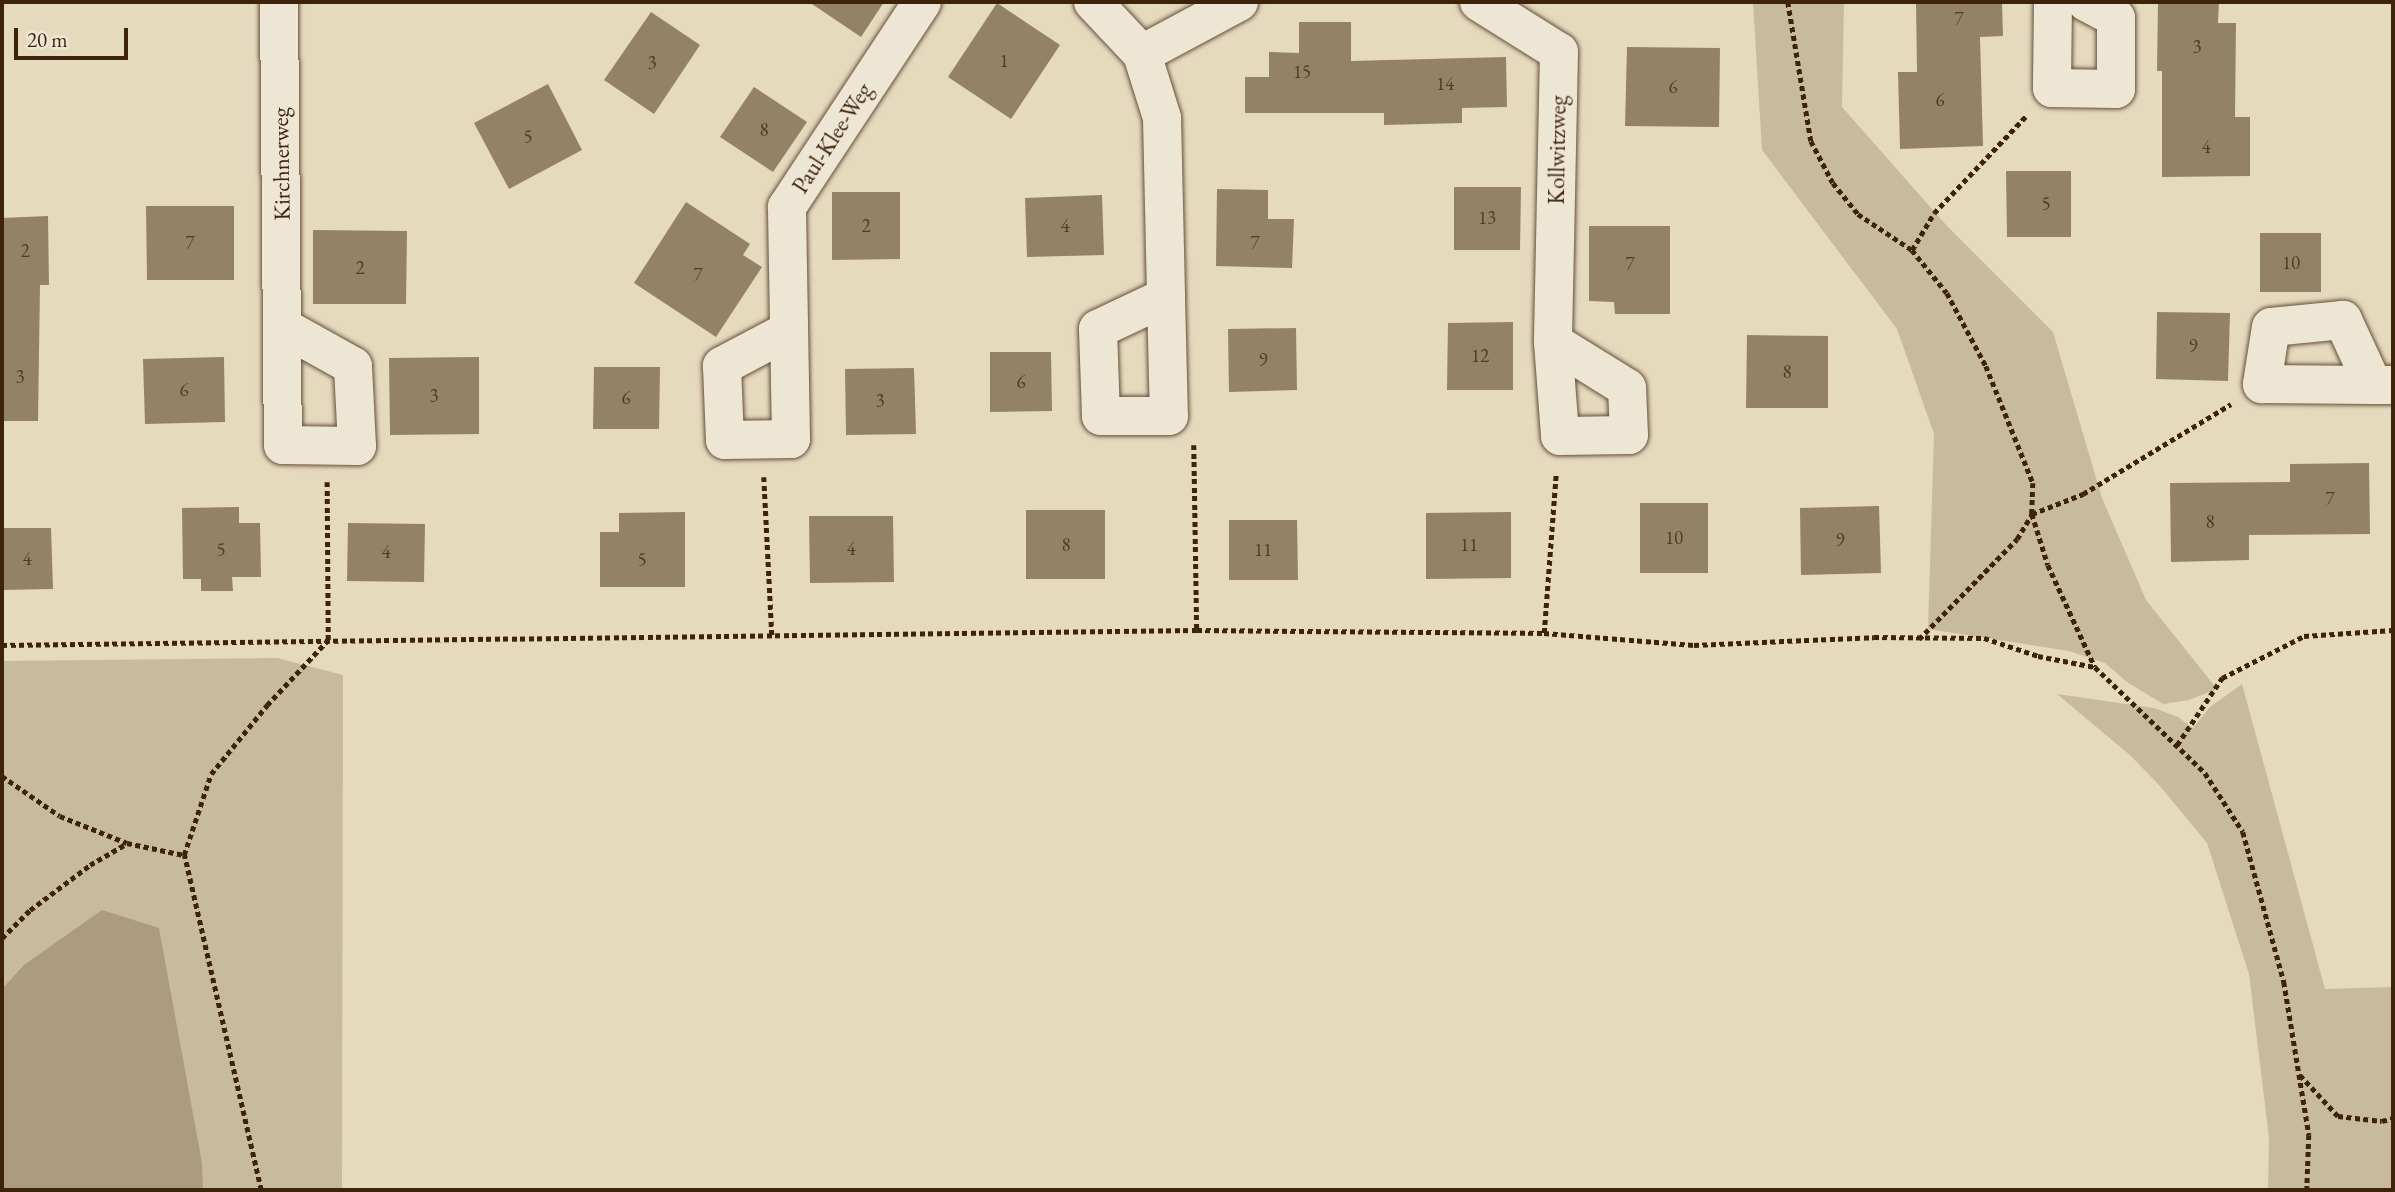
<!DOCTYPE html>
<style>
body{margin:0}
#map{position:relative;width:2395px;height:1192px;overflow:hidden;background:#e5d9be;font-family:"EB Garamond",serif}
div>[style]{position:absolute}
.green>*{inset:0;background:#c8ba9f}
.water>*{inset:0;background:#ac9b81}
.building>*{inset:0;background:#948268}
.path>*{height:4.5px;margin-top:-2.25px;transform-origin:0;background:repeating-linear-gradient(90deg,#3d230a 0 5px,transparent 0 8.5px)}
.roads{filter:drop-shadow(0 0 2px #675037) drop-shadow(0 0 2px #675037)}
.minor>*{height:38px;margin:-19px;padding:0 19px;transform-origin:19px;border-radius:19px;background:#eee6d5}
span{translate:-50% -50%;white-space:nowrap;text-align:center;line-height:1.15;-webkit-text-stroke:5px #eee6d5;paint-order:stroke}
.number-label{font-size:19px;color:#533b22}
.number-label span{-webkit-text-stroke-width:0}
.street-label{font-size:23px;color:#3d230a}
.frame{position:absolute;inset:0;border:4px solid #3d230a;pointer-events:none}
.scale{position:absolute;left:14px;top:28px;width:114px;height:32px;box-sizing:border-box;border:4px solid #3d230a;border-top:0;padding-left:9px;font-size:21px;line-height:24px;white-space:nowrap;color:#3d230a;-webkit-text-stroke:5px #eee6d5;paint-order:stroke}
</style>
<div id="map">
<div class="green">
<div style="clip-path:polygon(1753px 2px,1844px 2px,1842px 107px,1947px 226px,2053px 332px,2102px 498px,2146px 600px,2217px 689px,2189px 700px,2163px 704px,2127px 682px,2105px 663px,2069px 651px,1928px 629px,1934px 434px,1897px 329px,1762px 150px)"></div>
<div style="clip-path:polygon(277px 658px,343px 675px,342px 1190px,2px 1190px,2px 661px)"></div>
<div style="clip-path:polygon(2242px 684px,2325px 989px,2393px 987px,2393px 1190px,2268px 1190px,2269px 1138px,2249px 974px,2207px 843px,2159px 785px,2131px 756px,2057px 694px,2154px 708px,2178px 717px,2193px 728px,2210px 707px)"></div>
</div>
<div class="water">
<div style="clip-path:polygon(102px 910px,159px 928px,202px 1163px,203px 1190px,2px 1190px,2px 989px,24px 965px)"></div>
</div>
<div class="building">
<div style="clip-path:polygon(809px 2px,884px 2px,861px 37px)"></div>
<div style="clip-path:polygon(1916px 2px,2002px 2px,2003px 36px,1980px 37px,1983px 146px,1900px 149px,1898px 72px,1917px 72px)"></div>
<div style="clip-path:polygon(2158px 2px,2219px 2px,2218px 23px,2236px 23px,2235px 117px,2250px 117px,2250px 176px,2162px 177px,2162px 71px,2157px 71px)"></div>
<div style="clip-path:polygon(997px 3px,1060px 45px,1011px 119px,948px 77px)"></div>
<div style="clip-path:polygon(651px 12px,700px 45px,654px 114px,604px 80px)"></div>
<div style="clip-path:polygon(1299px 22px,1351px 22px,1351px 61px,1506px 57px,1507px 107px,1462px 108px,1462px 123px,1384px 125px,1384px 113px,1245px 113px,1245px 77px,1269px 77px,1269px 52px,1299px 53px)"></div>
<div style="clip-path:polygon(1627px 47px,1720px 48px,1719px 127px,1625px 126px)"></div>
<div style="clip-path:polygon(548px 84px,582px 150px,509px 189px,474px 123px)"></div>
<div style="clip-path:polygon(754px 87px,807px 122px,773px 172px,720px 137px)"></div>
<div style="clip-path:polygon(2006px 171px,2071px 171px,2071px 237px,2007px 237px)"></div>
<div style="clip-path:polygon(1454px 187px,1521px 187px,1520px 250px,1454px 250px)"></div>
<div style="clip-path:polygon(1217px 189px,1268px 190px,1268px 219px,1294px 219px,1292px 268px,1216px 266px)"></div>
<div style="clip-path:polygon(832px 192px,900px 192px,900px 259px,832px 260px)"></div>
<div style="clip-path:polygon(1102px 195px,1104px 255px,1027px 257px,1025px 198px)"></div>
<div style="clip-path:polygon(686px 202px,750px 244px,743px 255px,762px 267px,716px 337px,634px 283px)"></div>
<div style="clip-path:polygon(146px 206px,234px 206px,234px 280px,147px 280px)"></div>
<div style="clip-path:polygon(48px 216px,49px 285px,40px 285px,38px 421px,2px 421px,2px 218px)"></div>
<div style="clip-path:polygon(1589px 226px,1670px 226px,1670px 314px,1615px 314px,1614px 302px,1589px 301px)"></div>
<div style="clip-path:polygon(313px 230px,407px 231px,406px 304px,313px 304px)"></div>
<div style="clip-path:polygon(2260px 233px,2321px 233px,2321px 292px,2260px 292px)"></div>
<div style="clip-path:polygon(2157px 312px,2230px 313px,2228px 381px,2156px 379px)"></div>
<div style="clip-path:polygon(1513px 322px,1513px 390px,1447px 390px,1448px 323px)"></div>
<div style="clip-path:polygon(1296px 328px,1297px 390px,1229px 392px,1228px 329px)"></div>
<div style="clip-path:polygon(1747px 335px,1828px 336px,1828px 408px,1746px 408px)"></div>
<div style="clip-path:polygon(990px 352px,1051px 352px,1052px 411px,990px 412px)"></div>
<div style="clip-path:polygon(224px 357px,225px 422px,145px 424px,143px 359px)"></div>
<div style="clip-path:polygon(479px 357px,479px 434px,390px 435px,389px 358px)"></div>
<div style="clip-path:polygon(594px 367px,660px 367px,659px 429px,593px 429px)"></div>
<div style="clip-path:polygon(914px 368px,916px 434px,846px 435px,845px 369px)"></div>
<div style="clip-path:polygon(2369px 463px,2370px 534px,2249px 535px,2249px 560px,2171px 562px,2170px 483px,2290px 482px,2290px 464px)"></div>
<div style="clip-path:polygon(1640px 503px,1708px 503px,1708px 573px,1640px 573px)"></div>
<div style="clip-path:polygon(1879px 506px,1881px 573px,1801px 575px,1800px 508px)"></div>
<div style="clip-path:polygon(239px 507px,239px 523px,260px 523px,261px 577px,232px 577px,233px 591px,201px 591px,201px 579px,183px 579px,182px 508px)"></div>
<div style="clip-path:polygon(1026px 510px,1105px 510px,1105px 579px,1026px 579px)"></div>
<div style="clip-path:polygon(685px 512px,685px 587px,600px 587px,600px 532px,619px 532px,619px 513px)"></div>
<div style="clip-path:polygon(1511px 512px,1511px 578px,1426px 579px,1426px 513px)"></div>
<div style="clip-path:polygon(809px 516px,893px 516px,894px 582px,810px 583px)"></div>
<div style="clip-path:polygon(1229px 520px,1297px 520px,1298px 580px,1229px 580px)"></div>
<div style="clip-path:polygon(348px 523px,425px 524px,424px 582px,347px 581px)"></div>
<div style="clip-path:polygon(2px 528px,51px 528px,53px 589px,2px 590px)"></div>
</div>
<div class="path">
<div style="left:1788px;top:2px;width:141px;rotate:80.6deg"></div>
<div style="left:1811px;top:141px;width:47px;rotate:62.4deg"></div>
<div style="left:1833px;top:183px;width:40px;rotate:51deg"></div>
<div style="left:1858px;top:214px;width:65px;rotate:33.7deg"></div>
<div style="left:1912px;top:250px;width:55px;rotate:50.9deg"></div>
<div style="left:1947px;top:293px;width:83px;rotate:61.9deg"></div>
<div style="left:1986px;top:366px;width:126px;rotate:68.1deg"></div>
<div style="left:2033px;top:483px;width:31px;rotate:92deg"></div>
<div style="left:2032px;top:514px;width:53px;rotate:72.6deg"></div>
<div style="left:2048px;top:565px;width:112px;rotate:65.3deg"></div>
<div style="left:2095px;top:667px;width:153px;rotate:43.9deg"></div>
<div style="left:2205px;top:773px;width:70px;rotate:57.2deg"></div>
<div style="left:2243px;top:832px;width:156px;rotate:74.7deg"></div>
<div style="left:2284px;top:982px;width:155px;rotate:80.7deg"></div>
<div style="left:2309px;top:1135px;width:55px;rotate:92.1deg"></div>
<div style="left:1912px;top:250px;width:43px;rotate:-59.3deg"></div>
<div style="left:1934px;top:213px;width:135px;rotate:-46.5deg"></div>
<div style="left:1194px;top:445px;width:185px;rotate:89.1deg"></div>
<div style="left:764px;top:477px;width:160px;rotate:87.1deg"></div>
<div style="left:1544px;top:633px;width:159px;rotate:-85.7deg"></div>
<div style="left:1919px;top:639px;width:140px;rotate:-45.6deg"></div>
<div style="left:2017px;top:539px;width:29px;rotate:-59deg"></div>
<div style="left:2032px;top:514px;width:55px;rotate:-21.4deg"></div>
<div style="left:2083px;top:494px;width:173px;rotate:-31.3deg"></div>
<div style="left:2px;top:645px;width:1195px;rotate:-0.72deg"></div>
<div style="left:1197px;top:630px;width:347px;rotate:0.5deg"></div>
<div style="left:1544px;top:633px;width:150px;rotate:4.6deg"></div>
<div style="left:1694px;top:645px;width:180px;rotate:-2.5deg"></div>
<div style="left:1874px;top:637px;width:110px;rotate:0.5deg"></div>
<div style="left:1984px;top:638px;width:57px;rotate:18.4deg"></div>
<div style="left:2038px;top:656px;width:58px;rotate:10.9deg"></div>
<div style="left:2177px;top:745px;width:81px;rotate:-56.1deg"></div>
<div style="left:2222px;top:678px;width:92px;rotate:-27.1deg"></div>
<div style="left:2304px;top:636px;width:89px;rotate:-3.9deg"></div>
<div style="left:2px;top:776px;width:70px;rotate:34.6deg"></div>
<div style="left:60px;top:816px;width:72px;rotate:21.9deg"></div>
<div style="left:127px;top:843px;width:58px;rotate:11.9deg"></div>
<div style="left:2px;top:938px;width:40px;rotate:-45deg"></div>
<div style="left:30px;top:910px;width:75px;rotate:-36.9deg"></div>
<div style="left:90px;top:865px;width:42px;rotate:-30.3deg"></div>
<div style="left:2300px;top:1075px;width:56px;rotate:47.2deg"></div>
<div style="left:2338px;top:1116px;width:44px;rotate:6.5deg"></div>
<div style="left:2382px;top:1121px;width:11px;rotate:-15deg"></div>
<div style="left:261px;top:1190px;width:344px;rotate:-102.9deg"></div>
<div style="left:184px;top:855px;width:85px;rotate:-71.6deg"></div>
<div style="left:211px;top:774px;width:89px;rotate:-50.9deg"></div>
<div style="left:267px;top:705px;width:89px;rotate:-46.8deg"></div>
<div style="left:328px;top:640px;width:158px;rotate:-90.4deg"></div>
</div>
<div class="roads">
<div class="minor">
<div style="left:279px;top:2px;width:443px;rotate:89.5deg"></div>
<div style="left:283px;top:445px;width:74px;rotate:0.8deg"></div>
<div style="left:357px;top:446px;width:80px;rotate:-92.9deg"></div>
<div style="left:353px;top:366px;width:80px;rotate:-150.9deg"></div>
<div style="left:1093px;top:2px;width:71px;rotate:46.7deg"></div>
<div style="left:1142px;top:54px;width:67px;rotate:72.6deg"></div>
<div style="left:1162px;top:118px;width:179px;rotate:88.7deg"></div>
<div style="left:1166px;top:297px;width:119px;rotate:88.6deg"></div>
<div style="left:1169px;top:416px;width:68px;rotate:180deg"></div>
<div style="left:1101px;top:416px;width:87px;rotate:-92deg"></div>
<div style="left:1098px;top:329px;width:75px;rotate:-25.2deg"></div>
<div style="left:1479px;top:2px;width:94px;rotate:32deg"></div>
<div style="left:1559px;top:52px;width:290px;rotate:91.2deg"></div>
<div style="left:1553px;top:342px;width:94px;rotate:85.7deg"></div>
<div style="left:1560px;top:436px;width:69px;rotate:-0.8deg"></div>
<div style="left:1629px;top:435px;width:47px;rotate:-92.4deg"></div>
<div style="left:1627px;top:388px;width:87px;rotate:-148.1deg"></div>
<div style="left:2053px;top:2px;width:86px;rotate:90.7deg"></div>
<div style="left:2052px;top:88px;width:64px;rotate:0.9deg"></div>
<div style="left:2116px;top:89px;width:71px;rotate:-90deg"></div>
<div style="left:2116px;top:18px;width:34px;rotate:-152deg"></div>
<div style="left:1142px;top:54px;width:110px;rotate:-28.2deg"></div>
<div style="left:788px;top:331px;width:75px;rotate:152.1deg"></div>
<div style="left:722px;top:366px;width:74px;rotate:87.7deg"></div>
<div style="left:725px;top:440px;width:66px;rotate:-0.9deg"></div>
<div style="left:791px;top:439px;width:232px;rotate:-91deg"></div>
<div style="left:787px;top:207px;width:245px;rotate:-56.6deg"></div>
<div style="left:2373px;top:385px;width:72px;rotate:-114.8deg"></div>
<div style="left:2343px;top:320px;width:72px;rotate:174.4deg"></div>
<div style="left:2271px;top:327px;width:58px;rotate:99deg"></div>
<div style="left:2262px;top:384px;width:111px;rotate:0.5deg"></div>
<div style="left:2373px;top:385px;width:20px"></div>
</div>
</div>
<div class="number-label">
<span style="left:1959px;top:19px">7</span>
<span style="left:2197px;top:47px">3</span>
<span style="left:1004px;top:61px">1</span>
<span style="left:652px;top:63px">3</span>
<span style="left:1302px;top:72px">15</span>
<span style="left:1445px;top:84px">14</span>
<span style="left:1673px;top:87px">6</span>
<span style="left:1940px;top:100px">6</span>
<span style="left:764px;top:130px">8</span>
<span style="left:528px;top:137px">5</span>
<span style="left:2206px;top:147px">4</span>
<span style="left:2046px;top:204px">5</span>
<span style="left:1487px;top:218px">13</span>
<span style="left:866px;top:226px">2</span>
<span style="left:1065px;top:226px">4</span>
<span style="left:190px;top:243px">7</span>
<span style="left:1255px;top:243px">7</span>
<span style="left:25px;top:251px">2</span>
<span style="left:2291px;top:263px">10</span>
<span style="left:1630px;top:264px">7</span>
<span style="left:360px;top:268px">2</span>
<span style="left:698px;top:275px">7</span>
<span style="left:2193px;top:346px">9</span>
<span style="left:1480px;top:356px">12</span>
<span style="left:1263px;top:360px">9</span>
<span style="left:1787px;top:372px">8</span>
<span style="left:20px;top:377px">3</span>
<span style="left:1021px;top:382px">6</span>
<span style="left:184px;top:390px">6</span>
<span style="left:434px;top:396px">3</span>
<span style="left:626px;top:398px">6</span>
<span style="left:880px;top:401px">3</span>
<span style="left:2330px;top:499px">7</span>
<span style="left:2210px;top:522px">8</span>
<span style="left:1674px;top:538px">10</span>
<span style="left:1840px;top:540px">9</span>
<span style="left:1066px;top:545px">8</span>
<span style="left:1469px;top:545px">11</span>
<span style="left:851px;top:549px">4</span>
<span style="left:221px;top:550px">5</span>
<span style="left:1263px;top:550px">11</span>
<span style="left:386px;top:552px">4</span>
<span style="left:27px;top:559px">4</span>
<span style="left:642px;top:560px">5</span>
</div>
<div class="street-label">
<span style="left:832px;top:138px;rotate:-57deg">Paul-Klee-Weg</span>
<span style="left:1557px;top:150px;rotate:-89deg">Kollwitzweg</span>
<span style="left:281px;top:164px;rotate:-91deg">Kirchnerweg</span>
</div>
<div class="frame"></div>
<div class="scale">20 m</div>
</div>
